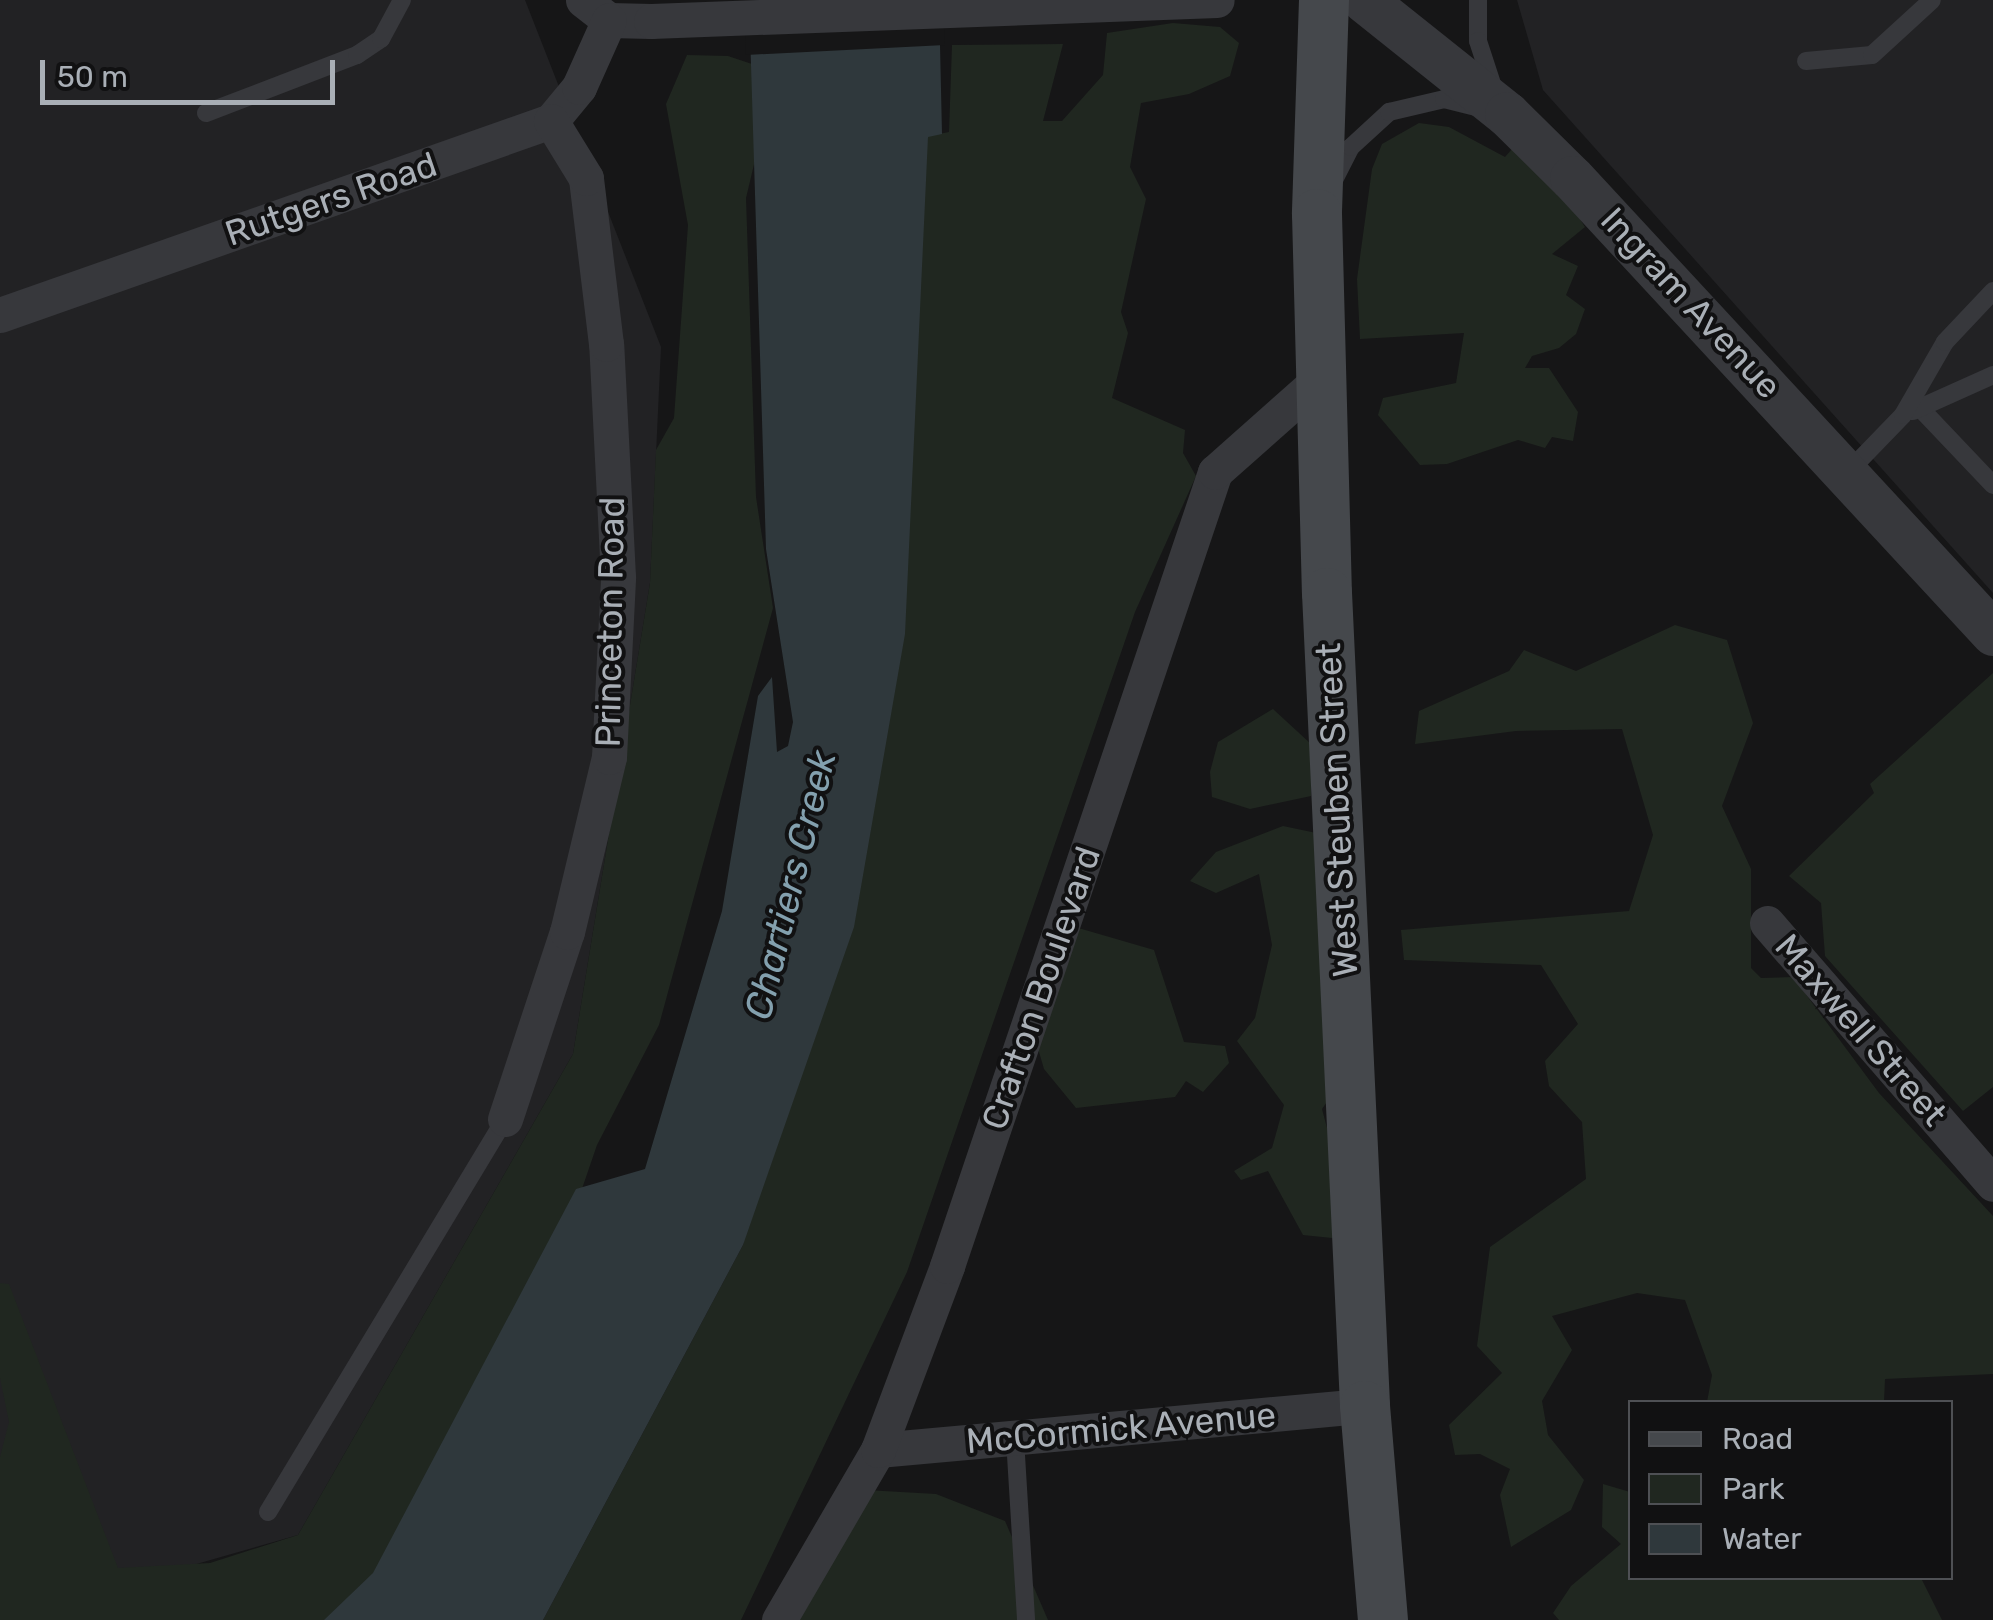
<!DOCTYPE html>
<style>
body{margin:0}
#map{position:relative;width:1993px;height:1620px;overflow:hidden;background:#161617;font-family:Rubik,sans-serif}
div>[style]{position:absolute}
.built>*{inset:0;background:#222224}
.green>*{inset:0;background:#202720}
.water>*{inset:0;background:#2f383c}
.pier>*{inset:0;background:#161617}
.service>*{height:18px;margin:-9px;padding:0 9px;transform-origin:9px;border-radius:9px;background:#37383c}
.minor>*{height:35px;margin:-17.5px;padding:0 17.5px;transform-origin:17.5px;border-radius:17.5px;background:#37383c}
.tertiary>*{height:45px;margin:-22.5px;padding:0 22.5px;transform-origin:22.5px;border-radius:22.5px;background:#37383c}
.secondary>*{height:50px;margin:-25px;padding:0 25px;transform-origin:25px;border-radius:25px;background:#45484c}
span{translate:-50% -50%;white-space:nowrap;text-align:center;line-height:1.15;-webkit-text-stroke:8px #111112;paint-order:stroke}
.street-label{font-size:35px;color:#a9afb6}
.water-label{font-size:38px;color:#83a0ae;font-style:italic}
.legend{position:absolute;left:1628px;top:1400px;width:325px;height:180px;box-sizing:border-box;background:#111112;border:2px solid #4e5054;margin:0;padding:12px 18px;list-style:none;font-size:30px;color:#a9afb6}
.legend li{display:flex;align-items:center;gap:20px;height:50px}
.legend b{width:50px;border:2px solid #4e5054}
.scale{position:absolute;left:40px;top:60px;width:295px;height:45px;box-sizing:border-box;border:5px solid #a9afb6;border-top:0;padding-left:12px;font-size:30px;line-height:35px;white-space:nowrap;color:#a9afb6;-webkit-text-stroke:8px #111112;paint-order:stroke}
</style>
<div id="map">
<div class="built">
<div style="clip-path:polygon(0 0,525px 0,661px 347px,650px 583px,573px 1054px,298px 1535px,0 1620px)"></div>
<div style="clip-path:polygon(1517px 0,1993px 0,1993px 593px,1543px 90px)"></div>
</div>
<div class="green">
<div style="clip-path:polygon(1173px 23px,1220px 27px,1239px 43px,1230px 76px,1189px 94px,1141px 103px,1130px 167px,1146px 199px,1121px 312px,1128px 333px,1112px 398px,1185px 430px,1183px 453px,1196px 476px,1135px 612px,907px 1272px,741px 1620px,543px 1620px,743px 1245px,928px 136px,949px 132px,952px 45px,1063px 44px,1043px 121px,1062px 121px,1103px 75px,1107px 33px)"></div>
<div style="clip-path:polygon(687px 55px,728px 56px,776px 72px,746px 198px,756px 497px,773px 608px,659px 1025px,597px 1145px,562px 1247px,362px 1620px,0 1620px,0 1457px,9px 1422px,0 1378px,0 1283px,9px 1284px,118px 1568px,210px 1563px,298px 1535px,573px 1054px,650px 583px,656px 450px,674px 418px,688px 225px,666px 104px)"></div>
<div style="clip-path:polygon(1419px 123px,1449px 127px,1505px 157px,1512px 149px,1559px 187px,1585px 227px,1552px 254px,1578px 266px,1566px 295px,1585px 309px,1576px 334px,1559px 348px,1532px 356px,1525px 368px,1549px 368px,1578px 412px,1573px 441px,1552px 437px,1545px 448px,1518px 440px,1447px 464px,1420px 465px,1378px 415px,1383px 398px,1456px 383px,1464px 333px,1360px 339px,1357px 279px,1372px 169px,1382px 144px)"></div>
<div style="clip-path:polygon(1675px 625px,1727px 640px,1753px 723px,1722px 806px,1751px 869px,1751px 968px,1761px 978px,1793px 977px,1879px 1093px,1993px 1216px,1993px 1374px,1885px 1379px,1884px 1402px,1707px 1402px,1712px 1375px,1685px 1300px,1637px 1293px,1552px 1316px,1572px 1350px,1542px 1401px,1548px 1435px,1584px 1480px,1571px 1510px,1511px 1547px,1500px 1495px,1510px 1469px,1480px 1454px,1455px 1455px,1449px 1425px,1502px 1373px,1477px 1346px,1490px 1247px,1586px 1179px,1582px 1122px,1549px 1086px,1545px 1061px,1578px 1024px,1541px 965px,1404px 960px,1401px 930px,1629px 911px,1653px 835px,1622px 729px,1516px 731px,1415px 744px,1419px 711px,1509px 671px,1524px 650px,1576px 671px)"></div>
<div style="clip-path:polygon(1993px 673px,1993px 1087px,1963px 1111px,1825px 956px,1821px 903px,1789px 876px,1874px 793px,1870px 784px)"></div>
<div style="clip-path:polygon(1273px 709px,1311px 744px,1311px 796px,1250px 809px,1212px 797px,1210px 772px,1218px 742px)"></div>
<div style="clip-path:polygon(1283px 826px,1321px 834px,1333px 1093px,1322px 1109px,1336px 1162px,1342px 1239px,1303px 1235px,1268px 1171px,1241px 1180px,1234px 1171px,1272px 1148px,1284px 1105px,1237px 1041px,1255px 1018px,1272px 945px,1259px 874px,1216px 893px,1190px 881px,1216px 852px)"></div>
<div style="clip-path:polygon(1075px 927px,1154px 950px,1184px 1042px,1225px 1046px,1229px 1063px,1203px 1092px,1186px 1081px,1175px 1097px,1076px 1108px,1044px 1069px,1025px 1004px)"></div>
<div style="clip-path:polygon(1603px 1484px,1630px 1492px,1630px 1578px,1921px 1578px,1942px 1620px,1559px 1620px,1553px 1613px,1571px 1586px,1621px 1544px,1602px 1527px)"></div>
<div style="clip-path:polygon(866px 1490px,936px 1494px,1005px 1521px,1048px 1620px,795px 1620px)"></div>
</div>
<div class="water">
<div style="clip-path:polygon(749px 0,939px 0,942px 134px,928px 137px,905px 634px,854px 927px,743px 1245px,543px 1620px,324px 1620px,373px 1573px,576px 1189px,645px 1169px,722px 911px,758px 696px,772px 677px,777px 752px,788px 746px,793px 722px,766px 549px)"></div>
</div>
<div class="pier">
<div style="clip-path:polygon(744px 0,944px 0,945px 45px,746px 55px)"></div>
</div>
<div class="service">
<div style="left:1478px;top:0;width:41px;rotate:90deg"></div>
<div style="left:1478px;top:41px;width:48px;rotate:71.9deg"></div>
<div style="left:1806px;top:61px;width:66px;rotate:-5.2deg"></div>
<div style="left:1872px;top:55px;width:81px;rotate:-42.5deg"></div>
<div style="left:206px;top:113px;width:162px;rotate:-21deg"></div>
<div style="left:357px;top:55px;width:29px;rotate:-34deg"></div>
<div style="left:381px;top:39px;width:44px;rotate:-61.7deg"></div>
<div style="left:1333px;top:182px;width:39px;rotate:-63deg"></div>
<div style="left:1351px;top:147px;width:52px;rotate:-42.6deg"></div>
<div style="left:1389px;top:112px;width:57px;rotate:-13.3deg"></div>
<div style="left:1444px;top:99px;width:36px;rotate:14deg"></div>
<div style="left:1920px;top:408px;width:106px;rotate:46.5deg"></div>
<div style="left:1913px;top:411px;width:88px;rotate:-24.2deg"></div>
<div style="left:1848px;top:472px;width:79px;rotate:-46deg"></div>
<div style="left:1903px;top:415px;width:84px;rotate:-60.1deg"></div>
<div style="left:1945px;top:342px;width:70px;rotate:-46.7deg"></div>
<div style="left:1015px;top:1439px;width:181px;rotate:86.5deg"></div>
<div style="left:268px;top:1512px;width:459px;rotate:-58.9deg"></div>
</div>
<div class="minor">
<div style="left:583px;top:0;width:33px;rotate:38deg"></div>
<div style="left:609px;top:20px;width:42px;rotate:1.4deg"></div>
<div style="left:651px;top:21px;width:566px;rotate:-2.12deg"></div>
<div style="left:0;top:315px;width:584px;rotate:-19.4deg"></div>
<div style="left:551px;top:121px;width:44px;rotate:-50.5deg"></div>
<div style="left:579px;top:87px;width:73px;rotate:-65.9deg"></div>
<div style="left:1767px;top:923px;width:345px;rotate:49.1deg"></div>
<div style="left:505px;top:1119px;width:197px;rotate:-71.7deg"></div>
<div style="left:567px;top:932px;width:180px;rotate:-76.5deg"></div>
<div style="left:609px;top:757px;width:180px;rotate:-87.1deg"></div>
<div style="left:618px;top:577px;width:233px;rotate:-92.9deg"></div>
<div style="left:606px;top:344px;width:167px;rotate:-96.9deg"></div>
<div style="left:586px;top:178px;width:67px;rotate:-121.6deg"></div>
<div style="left:878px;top:1450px;width:489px;rotate:-5.2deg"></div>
<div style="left:779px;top:1620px;width:197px;rotate:-59.8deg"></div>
<div style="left:878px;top:1450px;width:197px;rotate:-69.4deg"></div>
<div style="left:947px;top:1266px;width:838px;rotate:-71.35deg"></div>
<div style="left:1215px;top:472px;width:142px;rotate:-41.6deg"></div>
</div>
<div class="tertiary">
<div style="left:1364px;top:0;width:183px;rotate:38.6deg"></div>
<div style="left:1507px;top:114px;width:91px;rotate:44.6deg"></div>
<div style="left:1572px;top:178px;width:620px;rotate:47.22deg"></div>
</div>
<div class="secondary">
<div style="left:1324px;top:0;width:214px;rotate:91.9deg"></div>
<div style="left:1317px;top:214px;width:379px;rotate:88.5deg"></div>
<div style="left:1327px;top:593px;width:814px;rotate:87.32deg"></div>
<div style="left:1365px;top:1406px;width:215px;rotate:85.2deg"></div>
</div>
<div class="street-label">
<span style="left:331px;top:199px;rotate:-19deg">Rutgers Road</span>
<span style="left:1691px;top:303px;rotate:47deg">Ingram Avenue</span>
<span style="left:610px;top:622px;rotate:-89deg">Princeton Road</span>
<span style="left:1337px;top:810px;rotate:-93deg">West Steuben Street</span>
<span style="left:1041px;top:988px;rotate:-71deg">Crafton Boulevard</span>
<span style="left:1861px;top:1030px;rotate:49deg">Maxwell Street</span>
<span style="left:1121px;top:1428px;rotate:-5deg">McCormick Avenue</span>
</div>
<div class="water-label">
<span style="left:791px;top:885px;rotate:-76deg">Chartiers Creek</span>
</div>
<ul class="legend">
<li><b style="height:12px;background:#45484c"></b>Road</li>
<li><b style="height:28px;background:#202720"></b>Park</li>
<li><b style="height:28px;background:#2f383c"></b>Water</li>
</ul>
<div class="scale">50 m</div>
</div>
